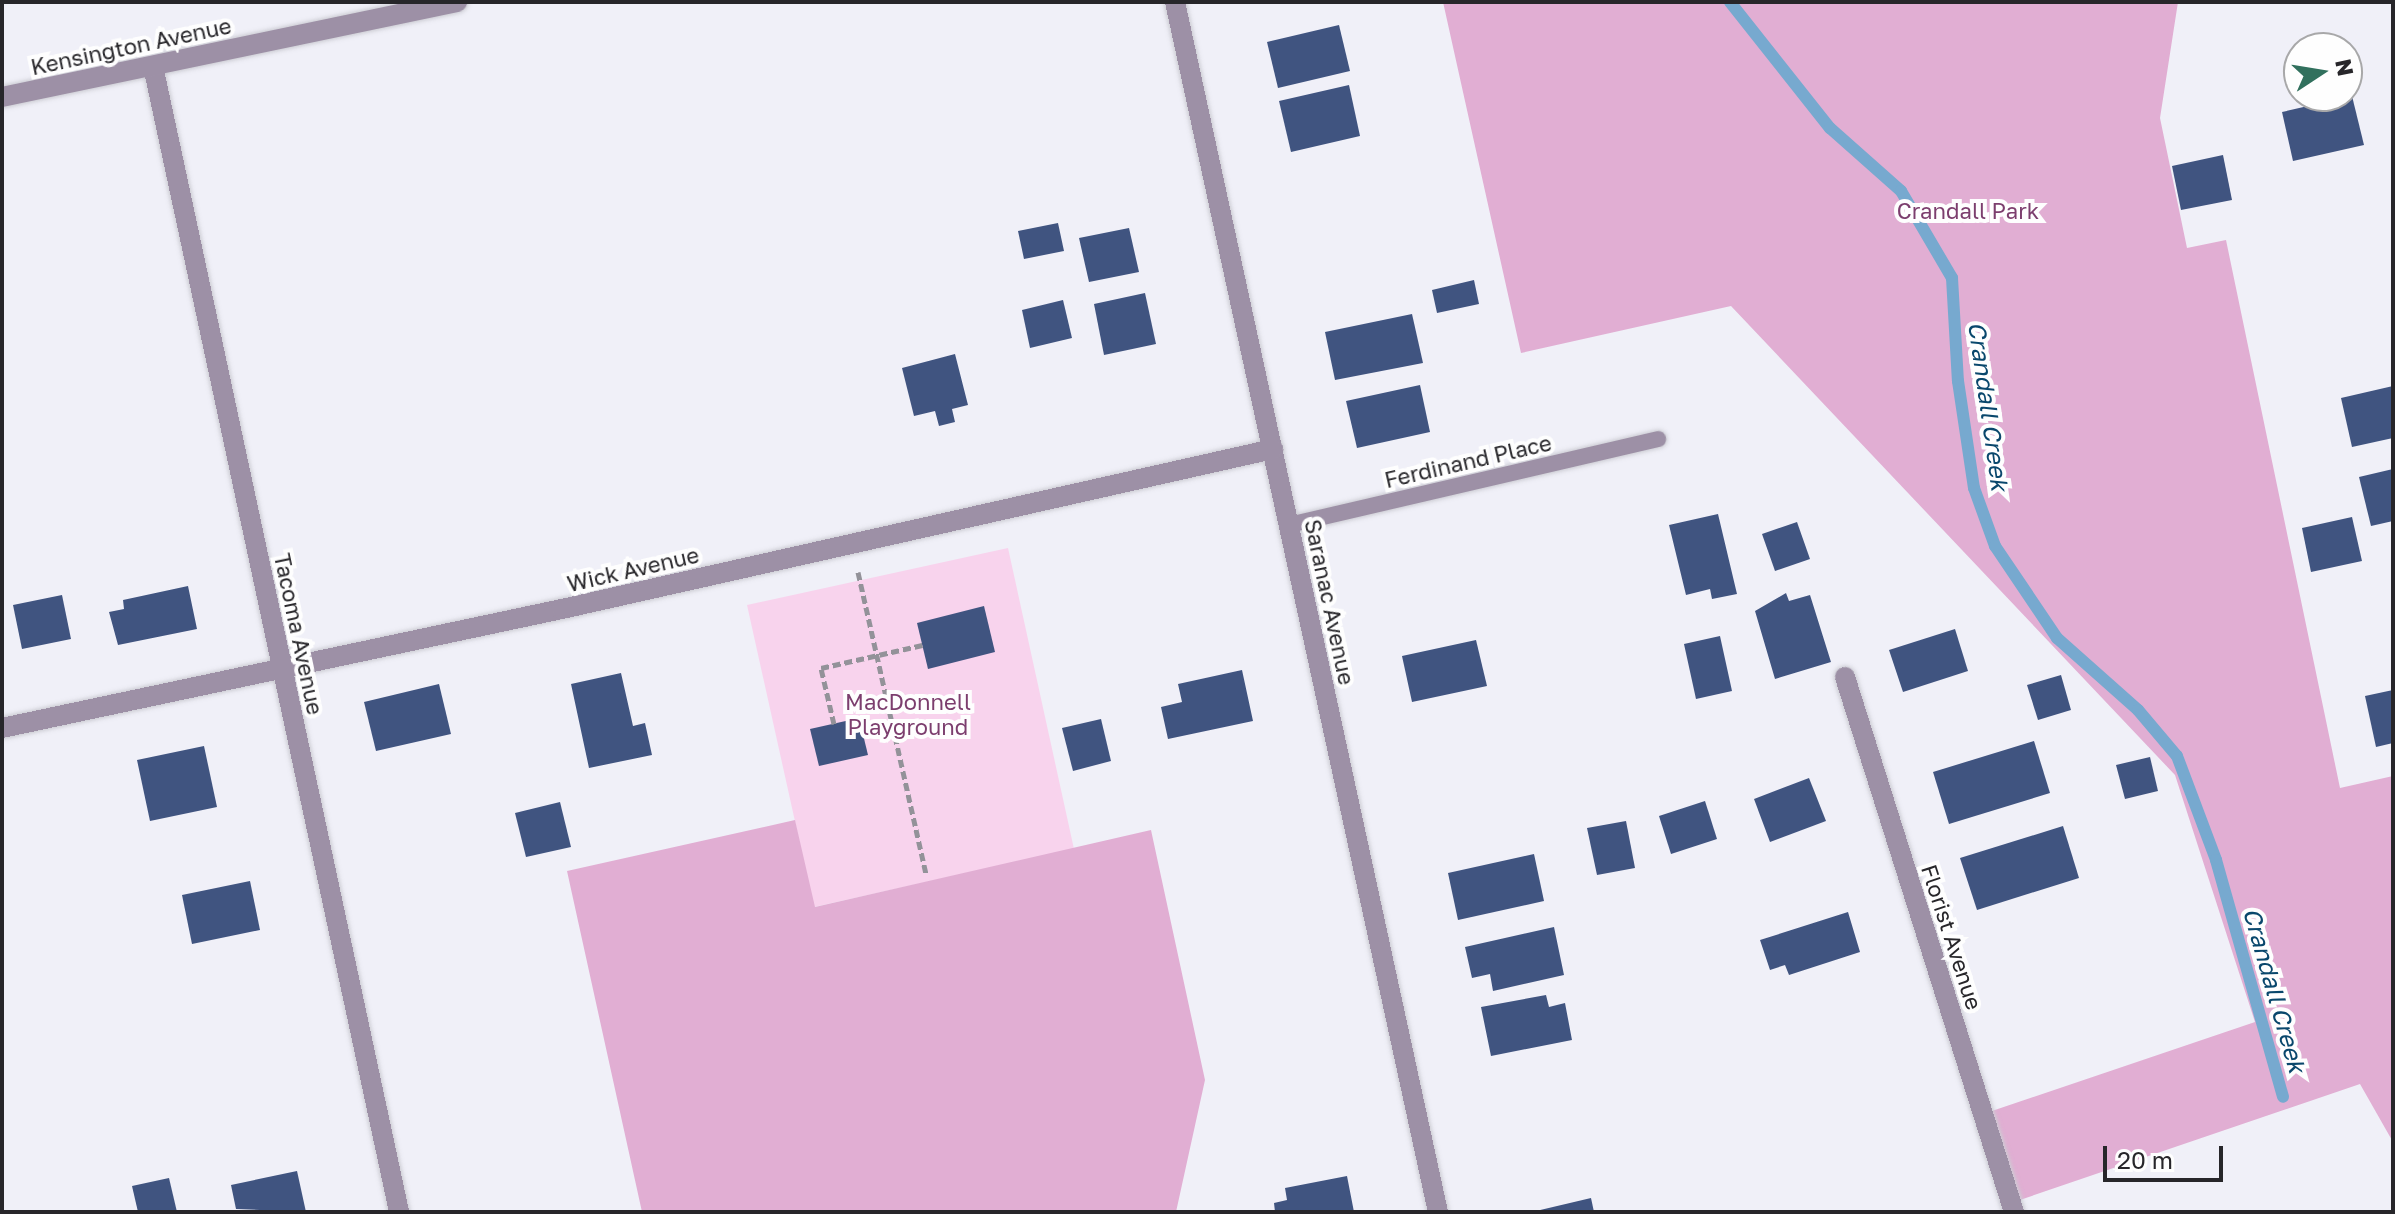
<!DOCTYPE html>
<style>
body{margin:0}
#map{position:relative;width:2395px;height:1214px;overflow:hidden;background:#f0f0f8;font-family:"Golos Text",sans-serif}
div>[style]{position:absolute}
.green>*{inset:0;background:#f8d3ed}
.forest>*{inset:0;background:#e1aed3}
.stream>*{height:12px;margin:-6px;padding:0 6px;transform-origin:6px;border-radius:6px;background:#77a9cf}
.building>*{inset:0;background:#405480}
.path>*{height:5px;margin-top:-2.5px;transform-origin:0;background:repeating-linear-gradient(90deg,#939299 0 8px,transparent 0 12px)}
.roads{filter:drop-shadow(0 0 2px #ccccd3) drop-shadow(0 0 2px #ccccd3)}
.lane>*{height:16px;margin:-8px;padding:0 8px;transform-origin:8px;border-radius:8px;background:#9d90a6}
.street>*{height:20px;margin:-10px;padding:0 10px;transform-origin:10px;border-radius:10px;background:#9d90a6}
span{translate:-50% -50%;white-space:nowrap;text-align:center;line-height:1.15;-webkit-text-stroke:8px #fefefe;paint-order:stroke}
.street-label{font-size:22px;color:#27262a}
.park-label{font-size:22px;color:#7c3e6e}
.water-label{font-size:24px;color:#09476c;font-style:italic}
.frame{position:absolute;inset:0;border:4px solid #27262a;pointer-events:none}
.north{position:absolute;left:2283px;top:32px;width:80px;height:80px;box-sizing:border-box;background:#fefefe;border:2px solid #a8a8a9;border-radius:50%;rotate:78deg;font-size:22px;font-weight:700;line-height:32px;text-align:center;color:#27262a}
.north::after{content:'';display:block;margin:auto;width:28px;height:36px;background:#31705d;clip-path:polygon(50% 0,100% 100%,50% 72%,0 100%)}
.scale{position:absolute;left:2103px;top:1146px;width:120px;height:36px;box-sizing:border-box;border:4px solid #27262a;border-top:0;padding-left:10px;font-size:24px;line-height:28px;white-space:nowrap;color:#27262a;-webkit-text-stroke:6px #fefefe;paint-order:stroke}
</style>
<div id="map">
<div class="green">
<div style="clip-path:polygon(1008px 548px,1074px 849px,814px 907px,747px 605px)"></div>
</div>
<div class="forest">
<div style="clip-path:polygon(1443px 2px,2178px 2px,2160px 118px,2187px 248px,2226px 240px,2340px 788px,2393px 776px,2393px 1142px,2360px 1084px,2011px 1203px,1983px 1114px,2255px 1022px,2175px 775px,1731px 306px,1521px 353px)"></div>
<div style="clip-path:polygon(795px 820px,815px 907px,1151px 830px,1205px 1080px,1176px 1212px,642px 1212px,567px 871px)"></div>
</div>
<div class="stream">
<div style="left:1730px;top:2px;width:161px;rotate:51.6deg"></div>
<div style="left:1830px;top:128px;width:95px;rotate:41.6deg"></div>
<div style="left:1901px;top:191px;width:101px;rotate:59.6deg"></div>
<div style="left:1952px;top:278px;width:103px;rotate:86.7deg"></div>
<div style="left:1958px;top:381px;width:108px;rotate:81.5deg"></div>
<div style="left:1974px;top:488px;width:62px;rotate:70.1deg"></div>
<div style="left:1995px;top:546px;width:111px;rotate:56deg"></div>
<div style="left:2057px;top:638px;width:108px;rotate:41.6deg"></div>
<div style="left:2138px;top:710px;width:60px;rotate:49.7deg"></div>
<div style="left:2177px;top:756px;width:111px;rotate:69.4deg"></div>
<div style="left:2216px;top:860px;width:246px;rotate:74.2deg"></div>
</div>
<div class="building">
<div style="clip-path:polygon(1339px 25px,1350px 71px,1278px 88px,1267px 42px)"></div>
<div style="clip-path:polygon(1349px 85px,1360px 136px,1291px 152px,1279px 101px)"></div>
<div style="clip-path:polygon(2352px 96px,2364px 145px,2293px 161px,2282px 112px)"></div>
<div style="clip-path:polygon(2223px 155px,2232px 200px,2181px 210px,2172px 166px)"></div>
<div style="clip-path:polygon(1058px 223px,1064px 251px,1024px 259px,1018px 231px)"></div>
<div style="clip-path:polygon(1129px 228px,1139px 272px,1089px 282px,1079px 238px)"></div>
<div style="clip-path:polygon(1474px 280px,1479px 304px,1437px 313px,1432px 290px)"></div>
<div style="clip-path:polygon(1145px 293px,1156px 344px,1104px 355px,1094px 304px)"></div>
<div style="clip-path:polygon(1063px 300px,1072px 338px,1030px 348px,1022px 310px)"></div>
<div style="clip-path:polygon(1412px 314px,1423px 363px,1335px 380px,1325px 332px)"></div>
<div style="clip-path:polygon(955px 354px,968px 405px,952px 409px,955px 422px,939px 426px,935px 411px,914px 416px,902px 368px)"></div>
<div style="clip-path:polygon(1420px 385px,1430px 432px,1357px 448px,1346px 401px)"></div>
<div style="clip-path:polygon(2393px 386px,2393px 438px,2352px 447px,2341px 398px)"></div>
<div style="clip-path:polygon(2393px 469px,2393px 521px,2371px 526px,2359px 477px)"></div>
<div style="clip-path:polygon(1718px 514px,1737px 594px,1712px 599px,1710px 589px,1686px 595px,1669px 525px)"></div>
<div style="clip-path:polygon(2352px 517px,2362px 561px,2311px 572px,2302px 528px)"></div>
<div style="clip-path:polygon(1797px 522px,1810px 559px,1775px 571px,1762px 534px)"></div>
<div style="clip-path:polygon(188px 586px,197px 629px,118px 645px,109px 612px,124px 609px,123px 600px)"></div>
<div style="clip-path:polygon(1786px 593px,1789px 601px,1810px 595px,1831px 662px,1775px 679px,1755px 611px)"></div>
<div style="clip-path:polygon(62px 595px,71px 639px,22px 649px,13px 605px)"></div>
<div style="clip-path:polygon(984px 606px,995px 652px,928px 669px,917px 623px)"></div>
<div style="clip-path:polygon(1955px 629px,1968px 671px,1903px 692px,1889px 650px)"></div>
<div style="clip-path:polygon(1720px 636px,1732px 691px,1696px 699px,1684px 644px)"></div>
<div style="clip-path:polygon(1476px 640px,1487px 686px,1412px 702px,1402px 656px)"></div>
<div style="clip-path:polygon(1242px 670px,1253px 721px,1168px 739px,1161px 707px,1182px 702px,1178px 684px)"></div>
<div style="clip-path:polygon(621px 673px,633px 726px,645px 723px,652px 755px,589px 768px,571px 684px)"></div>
<div style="clip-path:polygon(2061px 675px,2071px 710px,2038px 720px,2027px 685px)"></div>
<div style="clip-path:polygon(439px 684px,451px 734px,376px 751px,364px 702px)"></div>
<div style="clip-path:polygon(2393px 690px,2393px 743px,2376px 747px,2365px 696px)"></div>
<div style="clip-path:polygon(859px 718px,868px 755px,819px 766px,810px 729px)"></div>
<div style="clip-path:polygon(1101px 719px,1111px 761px,1073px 771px,1062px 728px)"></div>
<div style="clip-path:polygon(2034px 741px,2050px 793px,1949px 824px,1933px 772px)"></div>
<div style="clip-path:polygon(204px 746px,217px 807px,150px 821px,137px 760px)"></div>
<div style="clip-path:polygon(2150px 757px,2158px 791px,2125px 799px,2116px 765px)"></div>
<div style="clip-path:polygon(1809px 778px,1826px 821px,1770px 842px,1754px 799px)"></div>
<div style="clip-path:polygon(1705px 801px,1717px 839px,1671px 854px,1659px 816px)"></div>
<div style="clip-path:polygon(560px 802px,571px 847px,526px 857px,515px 813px)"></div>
<div style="clip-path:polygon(1626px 821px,1635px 868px,1597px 875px,1587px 828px)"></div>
<div style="clip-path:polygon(2063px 826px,2079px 878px,1977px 910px,1960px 858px)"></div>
<div style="clip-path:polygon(1534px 854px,1544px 901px,1458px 920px,1448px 873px)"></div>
<div style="clip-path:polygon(250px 881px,260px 930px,192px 944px,182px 895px)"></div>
<div style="clip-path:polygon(1848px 912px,1860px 952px,1789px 975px,1785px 965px,1770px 970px,1760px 940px)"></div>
<div style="clip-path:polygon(1554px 927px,1564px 975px,1493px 991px,1490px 974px,1472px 978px,1465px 947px)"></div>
<div style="clip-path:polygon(1546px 995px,1549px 1007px,1565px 1003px,1572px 1040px,1491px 1056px,1481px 1007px)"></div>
<div style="clip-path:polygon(297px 1171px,306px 1212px,236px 1209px,231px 1185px)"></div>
<div style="clip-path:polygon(1347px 1176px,1354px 1212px,1275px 1212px,1274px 1203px,1287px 1200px,1285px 1188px)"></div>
<div style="clip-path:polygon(169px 1178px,177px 1212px,138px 1212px,132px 1186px)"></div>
<div style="clip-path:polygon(1591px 1198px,1594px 1212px,1537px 1212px,1536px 1211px)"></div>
</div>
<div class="path">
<div style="left:858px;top:572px;width:309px;rotate:77.3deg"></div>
<div style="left:834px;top:724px;width:57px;rotate:-103.1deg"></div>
<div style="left:821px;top:668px;width:104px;rotate:-12.8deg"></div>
</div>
<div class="roads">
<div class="lane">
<div style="left:1289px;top:525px;width:379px;rotate:-13.1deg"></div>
</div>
<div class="street">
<div style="left:1175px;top:2px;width:1238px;rotate:77.74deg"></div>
<div style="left:153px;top:66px;width:1172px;rotate:77.88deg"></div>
<div style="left:2px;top:97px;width:465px;rotate:-11.8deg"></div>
<div style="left:1845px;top:677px;width:561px;rotate:72.47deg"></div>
<div style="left:2px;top:728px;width:573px;rotate:-12deg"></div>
<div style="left:562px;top:609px;width:729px;rotate:-12.68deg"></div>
</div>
</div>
<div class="street-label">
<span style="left:131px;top:46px;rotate:-12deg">Kensington Avenue</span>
<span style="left:1468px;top:461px;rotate:-13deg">Ferdinand Place</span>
<span style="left:633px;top:569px;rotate:-13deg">Wick Avenue</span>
<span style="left:1330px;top:602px;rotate:78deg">Saranac Avenue</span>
<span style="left:299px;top:634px;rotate:78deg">Tacoma Avenue</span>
<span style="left:1952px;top:937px;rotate:72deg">Florist Avenue</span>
</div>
<div class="park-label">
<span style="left:1968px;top:211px">Crandall Park</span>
<span style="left:908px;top:714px">MacDonnell<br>Playground</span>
</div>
<div class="water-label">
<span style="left:1989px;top:406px;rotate:82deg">Crandall Creek</span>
<span style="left:2275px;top:990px;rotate:74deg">Crandall Creek</span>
</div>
<div class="frame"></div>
<div class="north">N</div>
<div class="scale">20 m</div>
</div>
